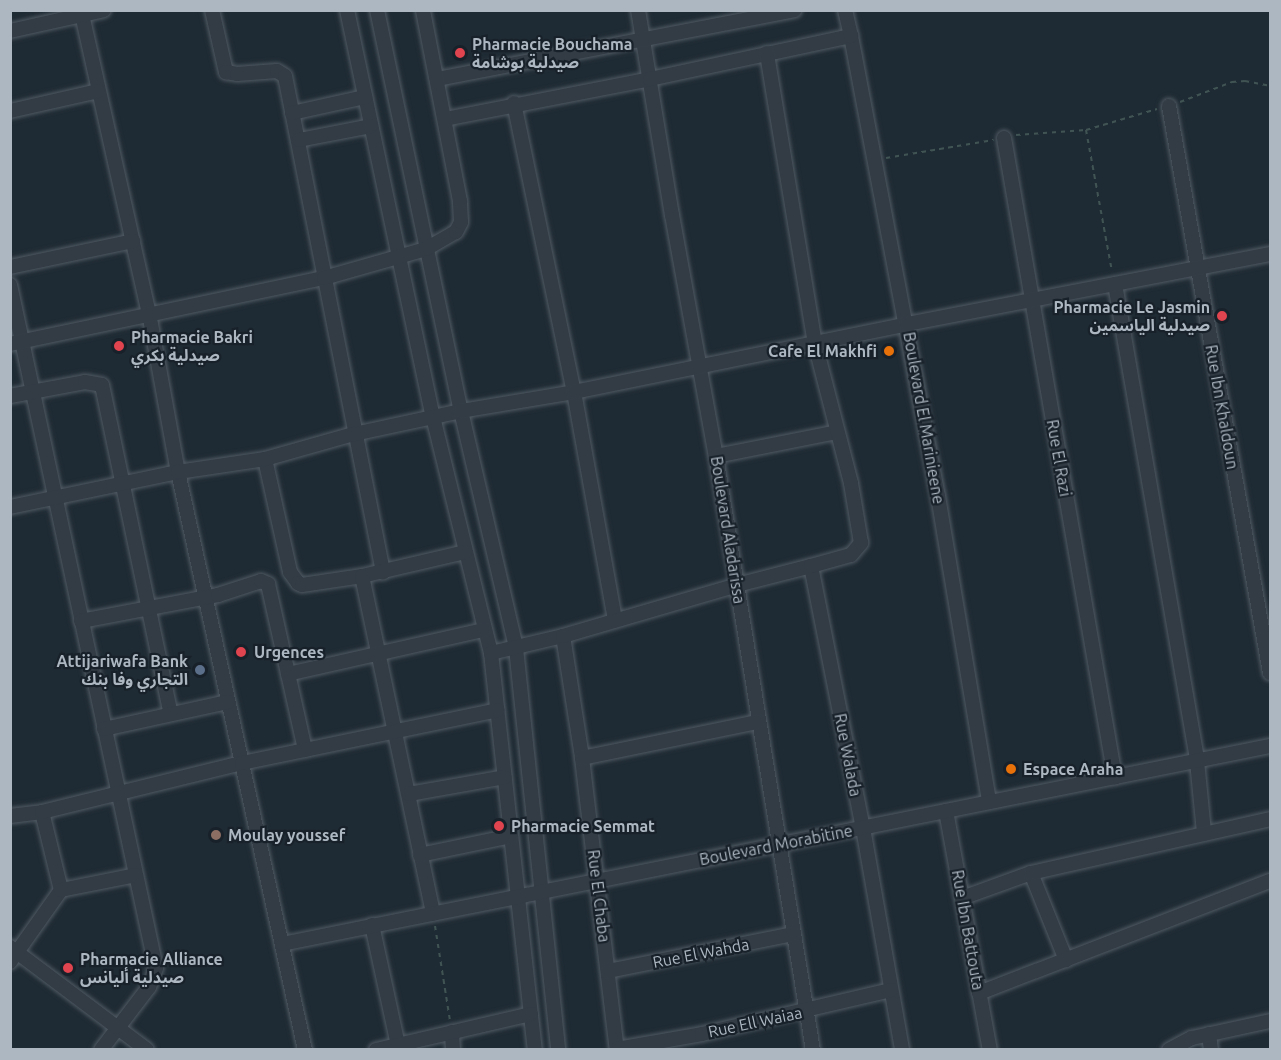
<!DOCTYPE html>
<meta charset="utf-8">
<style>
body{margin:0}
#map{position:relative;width:1281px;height:1060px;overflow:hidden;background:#1f2b34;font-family:Ubuntu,"Noto Sans Arabic",sans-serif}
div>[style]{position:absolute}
.path>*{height:2px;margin-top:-1px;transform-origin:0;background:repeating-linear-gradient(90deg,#415454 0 4.5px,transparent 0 9px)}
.roads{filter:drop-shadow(0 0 2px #505a63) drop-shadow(0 0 2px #505a63)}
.street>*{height:14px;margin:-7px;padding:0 7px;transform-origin:7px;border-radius:7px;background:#333c45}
.dots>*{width:16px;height:16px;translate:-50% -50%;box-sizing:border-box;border:3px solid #182129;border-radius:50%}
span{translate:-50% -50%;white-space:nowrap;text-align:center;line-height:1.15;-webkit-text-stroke:4.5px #182129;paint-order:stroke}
.poi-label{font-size:16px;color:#acb7c2;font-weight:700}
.left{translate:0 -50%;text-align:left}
.right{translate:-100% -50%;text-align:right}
.street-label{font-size:16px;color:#acb7c2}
.frame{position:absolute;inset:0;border:12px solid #acb7c2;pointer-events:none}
</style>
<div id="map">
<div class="path">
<div style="left:1180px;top:102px;width:56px;rotate:-21deg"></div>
<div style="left:1232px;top:82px;width:13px;rotate:-4deg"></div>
<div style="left:1245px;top:81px;width:25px;rotate:11deg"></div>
<div style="left:1086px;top:130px;width:143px;rotate:79.6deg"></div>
<div style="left:1016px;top:135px;width:70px;rotate:-4.1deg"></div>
<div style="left:1086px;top:130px;width:74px;rotate:-16.5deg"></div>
<div style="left:886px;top:158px;width:109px;rotate:-9.5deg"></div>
<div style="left:435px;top:926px;width:96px;rotate:81deg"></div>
</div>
<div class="roads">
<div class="street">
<div style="left:81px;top:10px;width:311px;rotate:77.4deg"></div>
<div style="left:149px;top:313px;width:162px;rotate:79.7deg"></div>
<div style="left:178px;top:472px;width:592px;rotate:77.61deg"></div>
<div style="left:212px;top:10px;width:64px;rotate:77.3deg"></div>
<div style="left:226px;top:72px;width:11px;rotate:10deg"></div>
<div style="left:237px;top:74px;width:40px;rotate:-4.3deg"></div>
<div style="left:277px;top:71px;width:9px;rotate:32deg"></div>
<div style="left:285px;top:76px;width:506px;rotate:78.82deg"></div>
<div style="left:347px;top:10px;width:416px;rotate:78.1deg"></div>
<div style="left:433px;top:417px;width:243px;rotate:76.2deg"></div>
<div style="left:491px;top:653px;width:399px;rotate:83.7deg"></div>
<div style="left:377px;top:10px;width:410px;rotate:78.2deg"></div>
<div style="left:461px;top:411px;width:243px;rotate:76.9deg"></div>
<div style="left:516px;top:648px;width:404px;rotate:84deg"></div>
<div style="left:638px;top:10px;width:208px;rotate:80.6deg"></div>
<div style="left:672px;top:215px;width:245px;rotate:79.7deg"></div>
<div style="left:716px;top:456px;width:602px;rotate:80.73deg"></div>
<div style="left:10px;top:31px;width:96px;rotate:-12.6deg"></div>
<div style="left:851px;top:36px;width:468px;rotate:79.3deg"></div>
<div style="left:938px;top:496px;width:310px;rotate:80.5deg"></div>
<div style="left:437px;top:79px;width:364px;rotate:-10.9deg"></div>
<div style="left:514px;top:103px;width:295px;rotate:78.3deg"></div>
<div style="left:574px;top:392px;width:232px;rotate:79.8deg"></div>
<div style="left:1169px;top:106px;width:576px;rotate:79.9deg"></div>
<div style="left:10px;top:111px;width:90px;rotate:-12.8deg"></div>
<div style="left:292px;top:113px;width:75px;rotate:-12.4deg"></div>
<div style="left:445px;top:119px;width:209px;rotate:-11deg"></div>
<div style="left:650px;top:79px;width:206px;rotate:-12.1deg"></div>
<div style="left:851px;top:36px;width:27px;rotate:-103deg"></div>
<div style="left:1004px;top:138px;width:649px;rotate:80.15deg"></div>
<div style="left:299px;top:140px;width:73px;rotate:-11deg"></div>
<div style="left:10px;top:267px;width:126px;rotate:-11.9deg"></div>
<div style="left:1115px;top:284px;width:484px;rotate:80.2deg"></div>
<div style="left:1197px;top:761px;width:71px;rotate:84.4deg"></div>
<div style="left:10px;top:285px;width:698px;rotate:77.93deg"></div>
<div style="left:156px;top:968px;width:20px;rotate:110deg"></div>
<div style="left:149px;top:987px;width:79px;rotate:127.3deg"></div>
<div style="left:10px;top:344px;width:321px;rotate:-11.9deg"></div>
<div style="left:324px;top:278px;width:106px;rotate:-15.9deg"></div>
<div style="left:426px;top:249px;width:34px;rotate:-30deg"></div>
<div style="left:456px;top:232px;width:11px;rotate:-63deg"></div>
<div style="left:461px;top:222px;width:21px;rotate:-93deg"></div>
<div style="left:460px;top:201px;width:195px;rotate:-101deg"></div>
<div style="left:10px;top:396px;width:76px;rotate:-10.6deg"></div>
<div style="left:85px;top:382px;width:17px;rotate:10deg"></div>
<div style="left:102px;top:385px;width:336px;rotate:78.2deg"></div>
<div style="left:716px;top:456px;width:123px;rotate:-11.2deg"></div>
<div style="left:265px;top:459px;width:116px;rotate:77.5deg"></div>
<div style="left:290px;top:572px;width:14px;rotate:54deg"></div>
<div style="left:298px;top:583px;width:4px;rotate:27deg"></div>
<div style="left:302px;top:585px;width:61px;rotate:-8.5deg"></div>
<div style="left:362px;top:576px;width:106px;rotate:-13.1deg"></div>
<div style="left:10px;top:507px;width:172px;rotate:-11.8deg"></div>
<div style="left:178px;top:472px;width:88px;rotate:-8.5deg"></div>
<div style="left:265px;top:459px;width:92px;rotate:-15.7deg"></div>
<div style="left:354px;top:434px;width:109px;rotate:-12.1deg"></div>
<div style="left:461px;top:411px;width:115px;rotate:-9.5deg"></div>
<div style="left:574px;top:392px;width:340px;rotate:-11.5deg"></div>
<div style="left:907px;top:324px;width:370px;rotate:-10.9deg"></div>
<div style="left:811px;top:566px;width:267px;rotate:78.8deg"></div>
<div style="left:863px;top:828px;width:225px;rotate:80deg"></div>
<div style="left:362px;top:576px;width:345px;rotate:78.1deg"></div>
<div style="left:81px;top:621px;width:139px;rotate:-10.7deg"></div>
<div style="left:218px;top:595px;width:45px;rotate:-18deg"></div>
<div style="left:261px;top:581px;width:8px;rotate:23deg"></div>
<div style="left:268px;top:584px;width:170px;rotate:77.4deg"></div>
<div style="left:563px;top:636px;width:123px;rotate:81.1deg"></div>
<div style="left:582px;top:758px;width:294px;rotate:83.2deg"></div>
<div style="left:491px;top:653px;width:74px;rotate:-13.3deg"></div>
<div style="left:563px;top:636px;width:181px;rotate:-16.3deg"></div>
<div style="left:737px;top:585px;width:76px;rotate:-14.4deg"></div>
<div style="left:811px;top:566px;width:41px;rotate:-15.4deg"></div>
<div style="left:851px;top:555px;width:16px;rotate:-50deg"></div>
<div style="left:861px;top:543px;width:61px;rotate:-99.5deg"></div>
<div style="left:851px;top:483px;width:144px;rotate:-104.5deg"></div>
<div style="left:815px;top:344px;width:295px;rotate:-99.4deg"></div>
<div style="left:288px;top:674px;width:201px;rotate:-12.7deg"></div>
<div style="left:104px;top:729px;width:127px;rotate:-12.3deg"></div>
<div style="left:582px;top:758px;width:180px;rotate:-11.6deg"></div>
<div style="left:409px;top:794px;width:97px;rotate:-10deg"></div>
<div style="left:946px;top:811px;width:243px;rotate:79.6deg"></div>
<div style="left:42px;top:812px;width:80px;rotate:76.3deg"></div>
<div style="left:10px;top:816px;width:32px;rotate:-7deg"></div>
<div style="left:42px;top:812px;width:206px;rotate:-13.8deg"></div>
<div style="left:242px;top:763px;width:261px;rotate:-11.7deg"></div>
<div style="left:420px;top:855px;width:93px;rotate:-11.8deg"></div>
<div style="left:1031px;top:873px;width:94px;rotate:68.1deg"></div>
<div style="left:962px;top:898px;width:73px;rotate:-19.9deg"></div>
<div style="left:1031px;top:873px;width:245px;rotate:-12.7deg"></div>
<div style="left:372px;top:925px;width:128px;rotate:77.8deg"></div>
<div style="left:282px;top:944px;width:1008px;rotate:-11.33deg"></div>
<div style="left:10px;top:947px;width:171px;rotate:36.9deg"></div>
<div style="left:10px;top:962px;width:88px;rotate:-54.7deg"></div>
<div style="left:61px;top:890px;width:76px;rotate:-11.3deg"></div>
<div style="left:608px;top:971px;width:189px;rotate:-11.3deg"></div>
<div style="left:979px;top:993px;width:312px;rotate:-21.1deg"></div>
<div style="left:452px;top:1032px;width:18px;rotate:87deg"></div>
<div style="left:1209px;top:1034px;width:16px;rotate:83deg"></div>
<div style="left:617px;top:1049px;width:86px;rotate:-10deg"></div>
<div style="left:702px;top:1034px;width:194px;rotate:-13.1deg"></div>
<div style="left:376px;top:1050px;width:159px;rotate:-13.1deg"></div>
<div style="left:1169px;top:1050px;width:26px;rotate:-28deg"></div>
<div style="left:1192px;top:1038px;width:80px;rotate:-12.3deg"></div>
</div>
</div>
<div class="dots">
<div style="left:460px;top:53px;background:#e0444e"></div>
<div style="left:1222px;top:316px;background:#e0444e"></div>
<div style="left:119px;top:346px;background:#e0444e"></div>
<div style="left:889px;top:351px;background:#e8710a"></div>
<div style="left:241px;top:652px;background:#e0444e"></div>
<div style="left:200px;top:670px;background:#5c6f8a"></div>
<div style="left:1011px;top:769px;background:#e8710a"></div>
<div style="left:499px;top:826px;background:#e0444e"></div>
<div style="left:216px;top:835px;background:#8d6e63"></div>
<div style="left:68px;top:968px;background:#e0444e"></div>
</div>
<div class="poi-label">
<span class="left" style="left:472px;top:53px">Pharmacie Bouchama<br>صيدلية بوشامة</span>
<span class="right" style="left:1210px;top:316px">Pharmacie Le Jasmin<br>صيدلية الياسمين</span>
<span class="left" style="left:131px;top:346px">Pharmacie Bakri<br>صيدلية بكري</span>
<span class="right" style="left:877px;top:351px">Cafe El Makhfi</span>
<span class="left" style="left:254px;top:652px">Urgences</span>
<span class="right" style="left:188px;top:670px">Attijariwafa Bank<br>التجاري وفا بنك</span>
<span class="left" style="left:1023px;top:769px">Espace Araha</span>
<span class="left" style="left:511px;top:826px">Pharmacie Semmat</span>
<span class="left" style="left:228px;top:835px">Moulay youssef</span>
<span class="left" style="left:80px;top:968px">Pharmacie Alliance<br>صيدلية أليانس</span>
</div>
<div class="street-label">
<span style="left:1222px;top:407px;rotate:80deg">Rue Ibn Khaldoun</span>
<span style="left:924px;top:418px;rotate:80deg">Boulevard El Marinieene</span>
<span style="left:1059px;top:458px;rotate:80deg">Rue El Razi</span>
<span style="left:728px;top:530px;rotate:81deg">Boulevard Aladarissa</span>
<span style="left:848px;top:755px;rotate:79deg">Rue Walada</span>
<span style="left:776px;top:845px;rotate:-11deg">Boulevard Morabitine</span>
<span style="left:599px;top:896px;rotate:83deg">Rue El Chaba</span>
<span style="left:968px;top:930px;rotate:80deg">Rue Ibn Battouta</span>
<span style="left:701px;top:953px;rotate:-11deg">Rue El Wahda</span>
<span style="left:755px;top:1022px;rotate:-12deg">Rue Ell Waiaa</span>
</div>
<div class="frame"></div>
</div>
